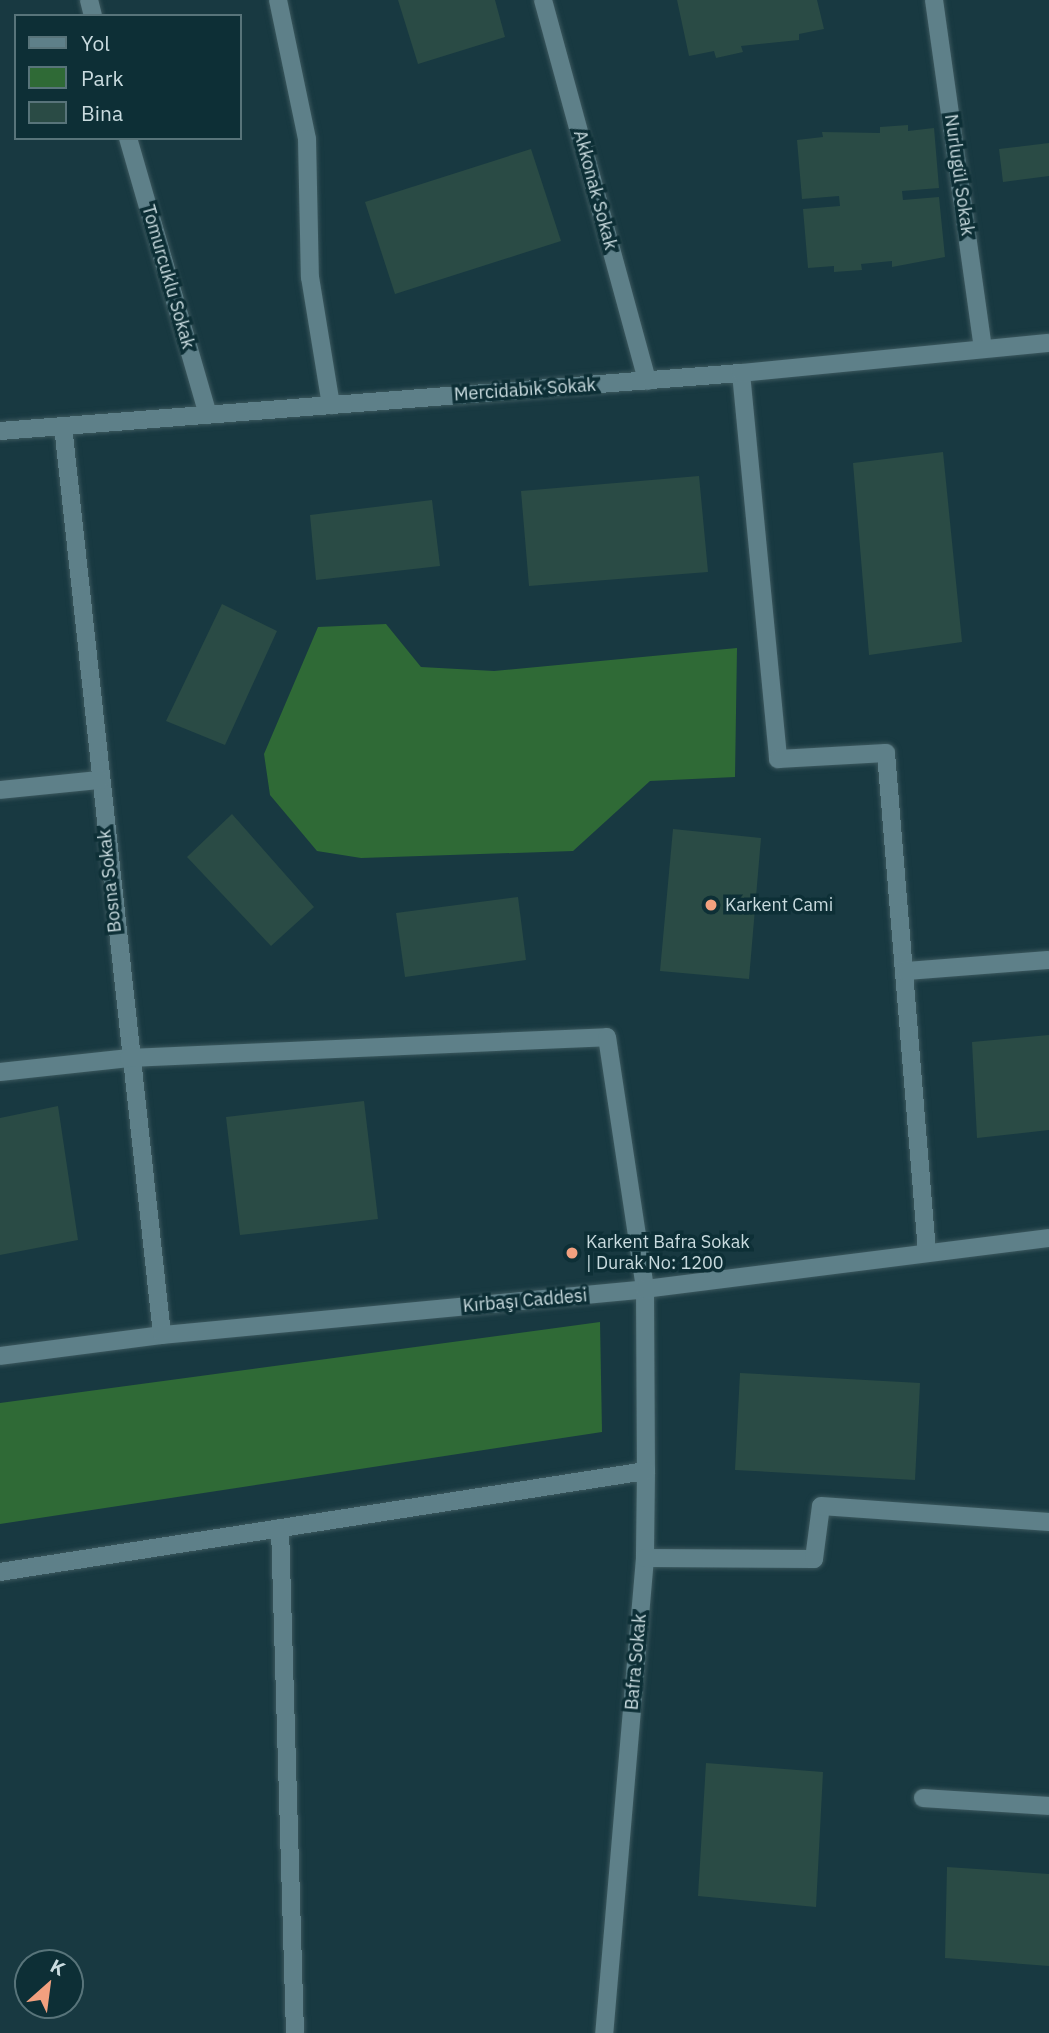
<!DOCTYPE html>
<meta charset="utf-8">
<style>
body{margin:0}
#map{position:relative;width:1049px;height:2033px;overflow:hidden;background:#183941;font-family:"IBM Plex Sans",sans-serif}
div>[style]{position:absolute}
.green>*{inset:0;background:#2f6a36}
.building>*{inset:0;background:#2a4b45}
.roads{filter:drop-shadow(0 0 2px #3c585e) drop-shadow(0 0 2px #3c585e)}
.lane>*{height:18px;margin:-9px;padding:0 9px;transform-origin:9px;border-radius:9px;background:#5e8089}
.street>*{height:18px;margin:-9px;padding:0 9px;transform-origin:9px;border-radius:9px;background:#5e8089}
.secondary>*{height:18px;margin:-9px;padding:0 9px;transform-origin:9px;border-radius:9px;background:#5e8089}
.dots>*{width:19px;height:19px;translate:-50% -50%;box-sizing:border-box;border:4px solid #0d2f36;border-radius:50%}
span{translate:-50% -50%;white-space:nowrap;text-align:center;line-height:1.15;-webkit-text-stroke:7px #0d2f36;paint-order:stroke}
.street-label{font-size:18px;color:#c9dbdf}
.poi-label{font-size:18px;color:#c9dbdf}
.left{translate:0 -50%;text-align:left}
.legend{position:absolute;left:14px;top:14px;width:228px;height:126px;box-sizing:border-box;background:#0d2f36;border:2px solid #58747a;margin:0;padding:9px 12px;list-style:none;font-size:21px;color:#c9dbdf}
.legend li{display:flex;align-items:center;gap:14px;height:35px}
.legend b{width:35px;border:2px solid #58747a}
.north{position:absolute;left:14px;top:1949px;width:70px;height:70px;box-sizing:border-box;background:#0d2f36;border:2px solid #58747a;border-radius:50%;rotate:28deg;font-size:19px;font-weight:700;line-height:28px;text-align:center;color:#c9dbdf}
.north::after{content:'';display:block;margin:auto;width:24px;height:32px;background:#f2a07f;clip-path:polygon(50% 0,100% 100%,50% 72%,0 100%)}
</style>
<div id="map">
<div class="green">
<div style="clip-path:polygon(386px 624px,421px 667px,494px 671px,737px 648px,735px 777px,650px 781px,573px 851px,361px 858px,317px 851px,270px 795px,264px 754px,318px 627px)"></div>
<div style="clip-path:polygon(600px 1322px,602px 1432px,0 1524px,0 1403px)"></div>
</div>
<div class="building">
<div style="clip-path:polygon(398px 0,495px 0,505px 37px,418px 64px)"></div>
<div style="clip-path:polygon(677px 0,817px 0,824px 29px,799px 34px,799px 40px,741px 46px,743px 52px,716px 58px,714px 51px,689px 56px)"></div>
<div style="clip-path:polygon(908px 125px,908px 131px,934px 128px,939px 188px,902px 191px,903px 200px,939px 197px,945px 257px,892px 267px,892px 261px,861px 264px,862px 270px,834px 272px,834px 266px,808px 268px,803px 209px,840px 206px,839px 196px,802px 199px,797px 140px,823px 137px,822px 132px,880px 133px,880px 127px)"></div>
<div style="clip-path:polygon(1049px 143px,1049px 176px,1003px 182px,999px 149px)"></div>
<div style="clip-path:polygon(531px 149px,561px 241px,395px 294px,365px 202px)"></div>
<div style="clip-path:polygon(943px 452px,962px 642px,869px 655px,853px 463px)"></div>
<div style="clip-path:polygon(699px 476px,708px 572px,529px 586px,521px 491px)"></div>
<div style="clip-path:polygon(432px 500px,440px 566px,316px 580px,310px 515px)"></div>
<div style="clip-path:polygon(222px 604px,277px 631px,225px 745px,166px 721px)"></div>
<div style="clip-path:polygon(232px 814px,314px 907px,271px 946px,187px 857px)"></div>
<div style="clip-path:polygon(673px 829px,761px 838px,749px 979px,660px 971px)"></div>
<div style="clip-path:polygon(518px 897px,526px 960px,405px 977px,396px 913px)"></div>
<div style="clip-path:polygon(1049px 1035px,1049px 1130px,977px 1138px,972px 1042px)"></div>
<div style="clip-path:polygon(364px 1101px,378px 1219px,240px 1235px,226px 1117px)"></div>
<div style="clip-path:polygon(58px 1106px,78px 1240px,0 1255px,0 1118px)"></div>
<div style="clip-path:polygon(740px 1373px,920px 1383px,915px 1480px,735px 1470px)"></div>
<div style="clip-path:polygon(706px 1763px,823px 1772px,816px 1907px,698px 1896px)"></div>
<div style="clip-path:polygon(947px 1867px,1049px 1874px,1049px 1966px,945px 1958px)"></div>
</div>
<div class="roads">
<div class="lane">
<div style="left:278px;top:0;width:142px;rotate:78.2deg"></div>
<div style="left:307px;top:139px;width:138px;rotate:88.8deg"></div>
<div style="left:310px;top:277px;width:130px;rotate:80.7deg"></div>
</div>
<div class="street">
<div style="left:89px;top:0;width:16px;rotate:76deg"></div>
<div style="left:543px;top:0;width:395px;rotate:74.7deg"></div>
<div style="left:934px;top:0;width:352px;rotate:82deg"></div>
<div style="left:128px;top:138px;width:288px;rotate:73.9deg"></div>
<div style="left:741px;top:373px;width:388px;rotate:84.5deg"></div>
<div style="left:778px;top:759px;width:108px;rotate:-3.2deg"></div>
<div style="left:886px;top:753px;width:501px;rotate:85.3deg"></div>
<div style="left:63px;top:426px;width:914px;rotate:83.78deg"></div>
<div style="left:0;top:431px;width:743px;rotate:-4.48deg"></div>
<div style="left:741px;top:373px;width:309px;rotate:-5.6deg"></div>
<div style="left:0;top:790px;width:100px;rotate:-5.8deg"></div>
<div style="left:906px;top:971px;width:143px;rotate:-4.4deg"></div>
<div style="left:0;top:1072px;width:130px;rotate:-6.2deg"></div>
<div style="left:129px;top:1058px;width:478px;rotate:-2.5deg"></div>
<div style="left:607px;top:1037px;width:255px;rotate:81.4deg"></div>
<div style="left:645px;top:1289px;width:182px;rotate:89.7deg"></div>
<div style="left:646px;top:1471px;width:87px;rotate:90.7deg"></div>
<div style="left:645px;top:1558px;width:477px;rotate:94.9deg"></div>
<div style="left:280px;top:1528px;width:505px;rotate:88.3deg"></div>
<div style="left:645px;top:1558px;width:169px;rotate:0.3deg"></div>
<div style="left:814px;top:1559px;width:53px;rotate:-82.5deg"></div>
<div style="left:821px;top:1506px;width:229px;rotate:4deg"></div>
<div style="left:0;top:1572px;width:654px;rotate:-8.89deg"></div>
<div style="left:923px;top:1798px;width:126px;rotate:3.6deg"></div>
</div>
<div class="secondary">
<div style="left:0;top:1356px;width:163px;rotate:-7.4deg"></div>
<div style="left:162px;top:1335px;width:485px;rotate:-5.4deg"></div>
<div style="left:645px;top:1289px;width:407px;rotate:-7.2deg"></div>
</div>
</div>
<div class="dots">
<div style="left:711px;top:905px;background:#f2a07f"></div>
<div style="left:572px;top:1253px;background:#f2a07f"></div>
</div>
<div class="street-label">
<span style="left:959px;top:175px;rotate:82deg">Nurlugül Sokak</span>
<span style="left:595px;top:190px;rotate:75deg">Akkonak Sokak</span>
<span style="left:168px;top:277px;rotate:74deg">Tomurcuklu Sokak</span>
<span style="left:525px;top:390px;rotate:-4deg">Mercidabık Sokak</span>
<span style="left:110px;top:881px;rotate:-96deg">Bosna Sokak</span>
<span style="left:525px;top:1301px;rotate:-5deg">Kırbaşı Caddesi</span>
<span style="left:636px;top:1662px;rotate:-85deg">Bafra Sokak</span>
</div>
<div class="poi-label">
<span class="left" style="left:725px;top:905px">Karkent Cami</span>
<span class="left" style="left:586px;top:1253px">Karkent Bafra Sokak<br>| Durak No: 1200</span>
</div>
<ul class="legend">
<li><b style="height:9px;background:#5e8089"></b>Yol</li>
<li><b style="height:19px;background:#2f6a36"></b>Park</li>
<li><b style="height:19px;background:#2a4b45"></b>Bina</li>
</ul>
<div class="north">K</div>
</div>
